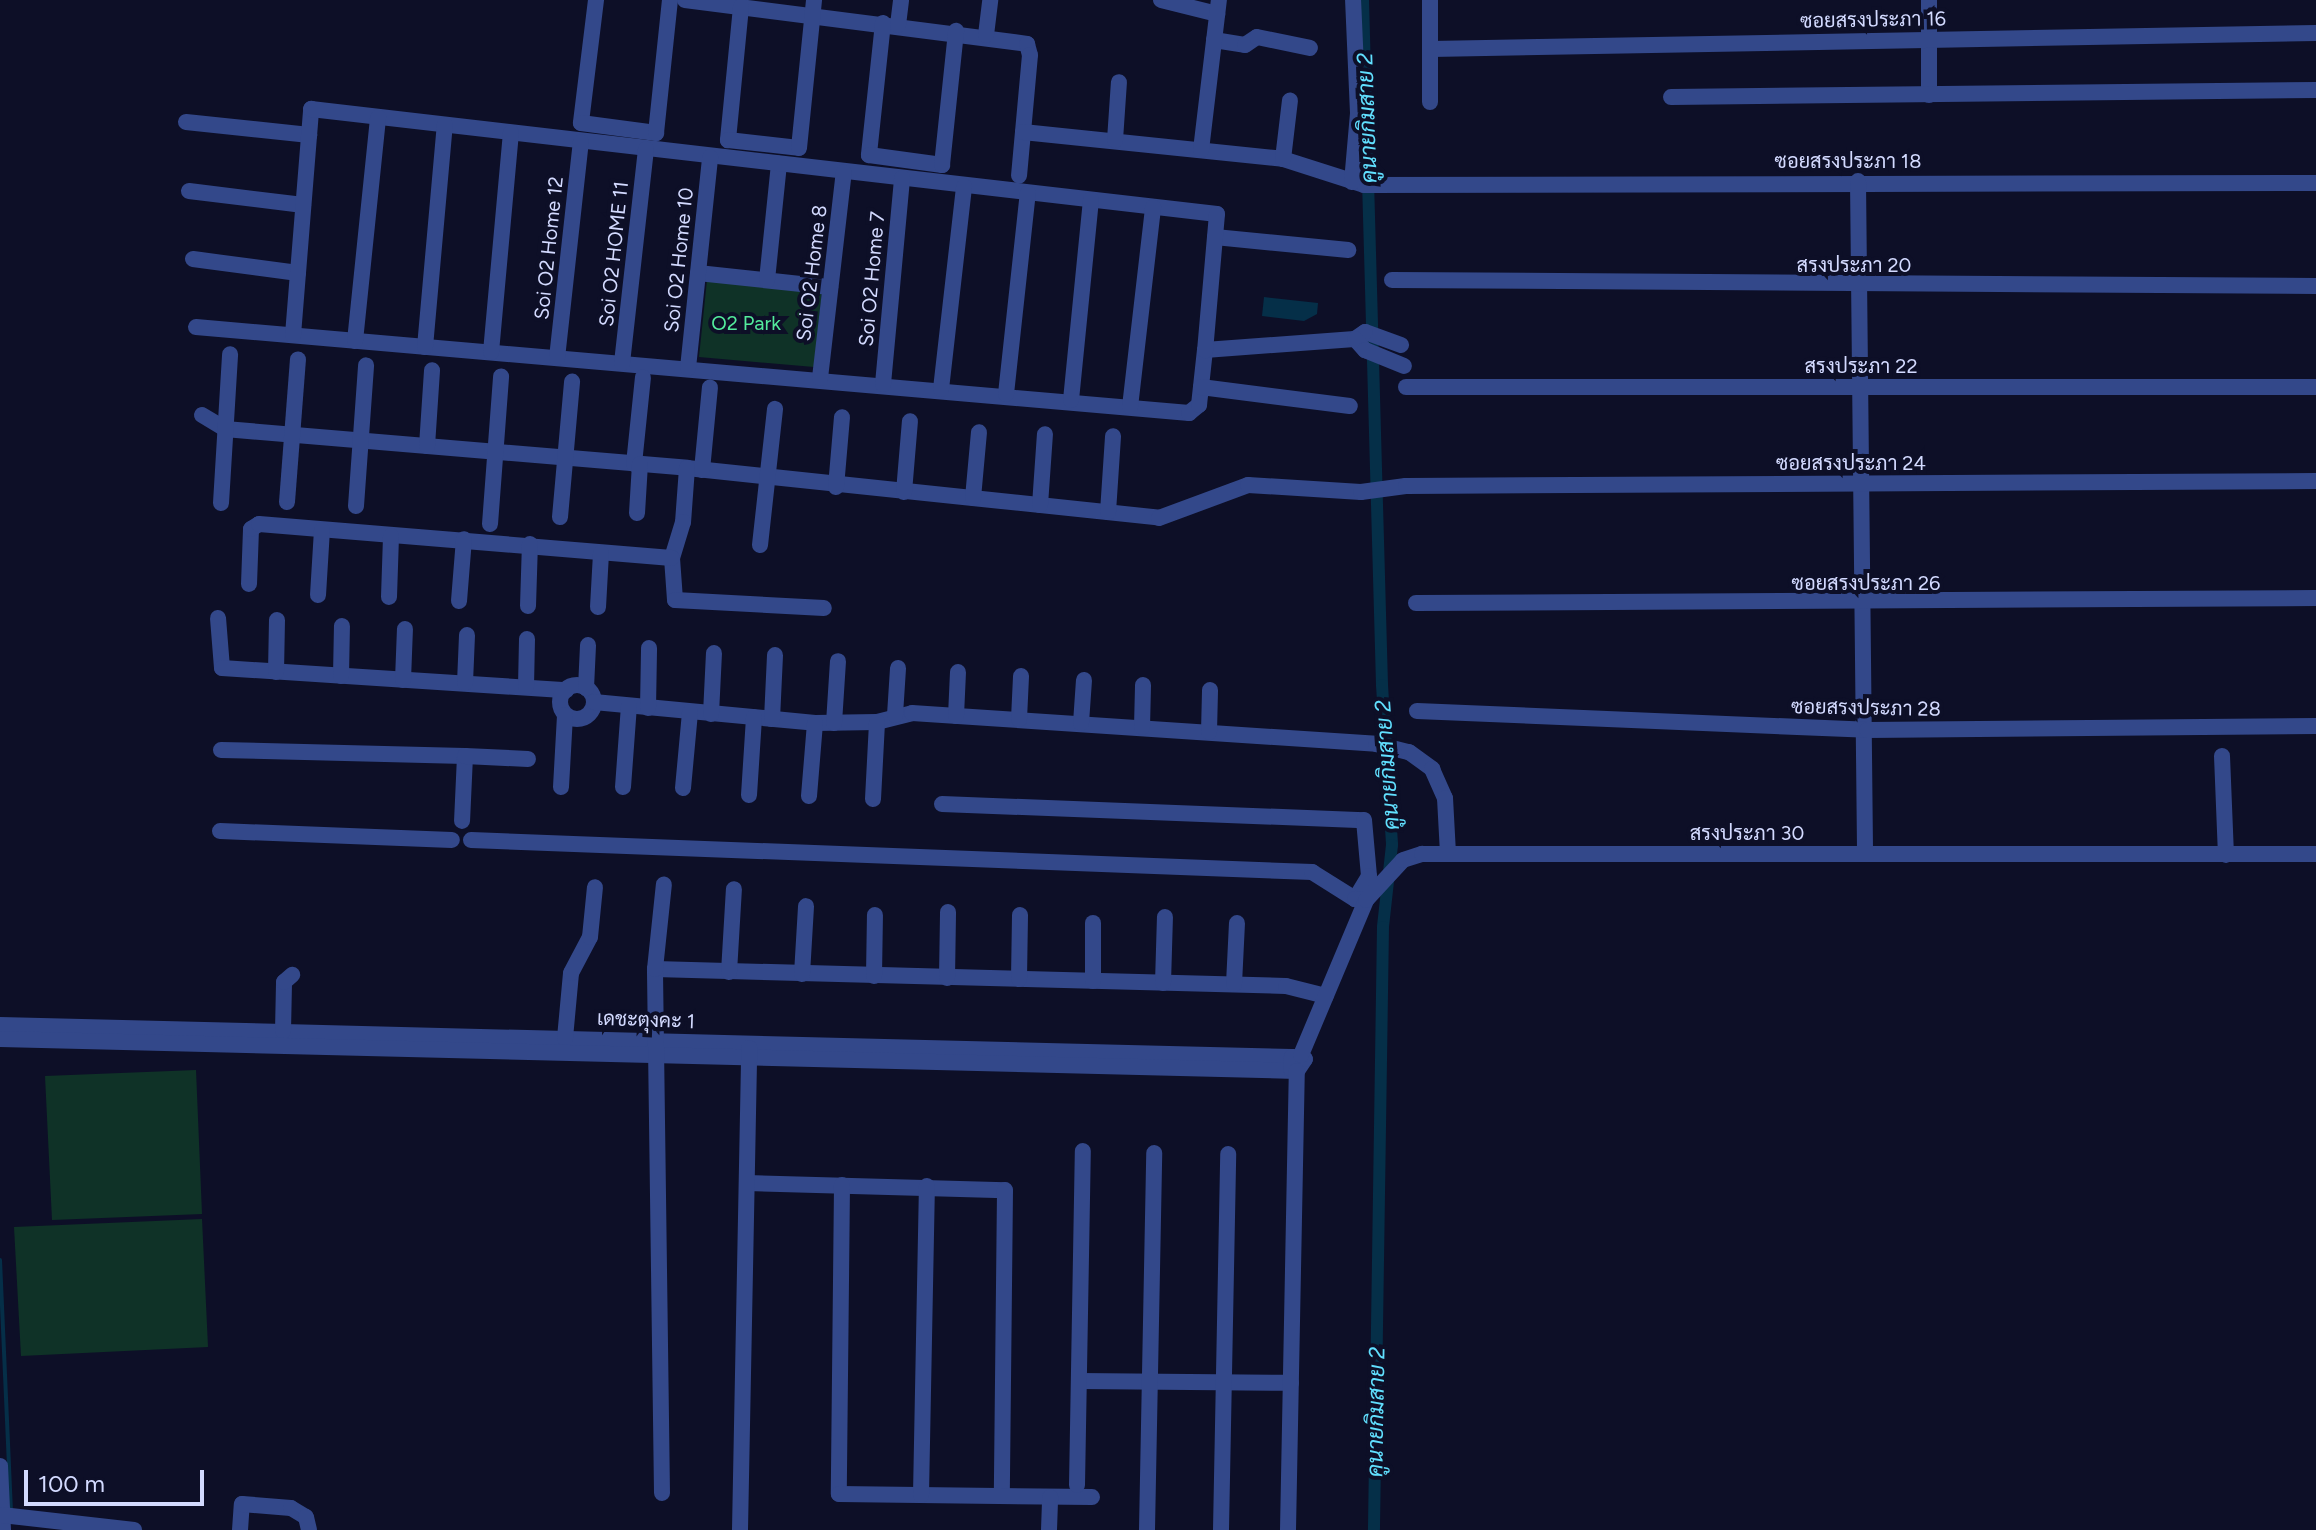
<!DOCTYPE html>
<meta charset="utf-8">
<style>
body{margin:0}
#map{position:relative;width:2316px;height:1530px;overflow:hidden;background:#0d0f27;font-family:Figtree,Sarabun,sans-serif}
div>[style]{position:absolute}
.green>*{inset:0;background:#0f3227}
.water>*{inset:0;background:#052f48}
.stream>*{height:4px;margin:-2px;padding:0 2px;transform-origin:2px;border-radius:2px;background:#052f48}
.canal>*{height:12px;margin:-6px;padding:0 6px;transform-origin:6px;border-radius:6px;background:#052f48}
.minor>*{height:16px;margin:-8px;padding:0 8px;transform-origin:8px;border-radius:8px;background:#33488a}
.minor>.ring{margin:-8px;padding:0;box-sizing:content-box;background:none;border:16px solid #33488a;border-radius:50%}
span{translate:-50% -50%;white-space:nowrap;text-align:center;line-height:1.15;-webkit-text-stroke:8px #0d0f27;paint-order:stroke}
.street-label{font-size:20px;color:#d3daff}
.park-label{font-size:20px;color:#53eb9c}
.water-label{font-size:22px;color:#61e0ff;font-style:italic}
.scale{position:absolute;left:24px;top:1470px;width:180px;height:36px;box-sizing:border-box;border:4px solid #d3daff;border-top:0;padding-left:10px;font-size:24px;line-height:28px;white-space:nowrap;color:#d3daff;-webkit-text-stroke:6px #0d0f27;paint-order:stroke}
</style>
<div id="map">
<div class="green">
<div style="clip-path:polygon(707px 280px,822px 292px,814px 367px,699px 357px)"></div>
<div style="clip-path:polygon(196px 1070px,202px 1214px,52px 1220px,45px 1076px)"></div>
<div style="clip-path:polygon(202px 1219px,208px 1347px,21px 1356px,14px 1227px)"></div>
</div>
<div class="water">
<div style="clip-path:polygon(1264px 297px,1318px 303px,1317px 314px,1304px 321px,1262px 316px)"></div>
</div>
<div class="stream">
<div style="left:0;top:1260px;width:252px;rotate:87.5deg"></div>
</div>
<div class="canal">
<div style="left:1363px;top:0;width:685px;rotate:88.41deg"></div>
<div style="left:1382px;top:685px;width:160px;rotate:86.4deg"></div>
<div style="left:1392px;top:845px;width:82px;rotate:96.3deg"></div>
<div style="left:1383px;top:927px;width:603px;rotate:90.86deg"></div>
</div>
<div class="minor">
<div style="left:596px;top:0;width:124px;rotate:97deg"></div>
<div style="left:581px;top:123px;width:76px;rotate:7.6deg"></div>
<div style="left:656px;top:133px;width:134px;rotate:-84deg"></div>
<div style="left:685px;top:0;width:345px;rotate:7.3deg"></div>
<div style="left:1027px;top:44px;width:11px;rotate:75deg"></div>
<div style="left:1030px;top:55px;width:121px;rotate:95.2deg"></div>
<div style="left:1161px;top:0;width:58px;rotate:14deg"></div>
<div style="left:1929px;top:0;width:95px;rotate:90deg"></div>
<div style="left:741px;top:7px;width:134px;rotate:95.6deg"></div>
<div style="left:728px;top:140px;width:71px;rotate:6.4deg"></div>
<div style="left:799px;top:148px;width:149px;rotate:-84.2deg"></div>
<div style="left:883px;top:23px;width:133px;rotate:96.1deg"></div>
<div style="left:869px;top:155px;width:74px;rotate:7.8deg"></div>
<div style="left:942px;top:165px;width:135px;rotate:-84deg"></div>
<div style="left:898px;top:25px;width:25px;rotate:-83deg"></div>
<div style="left:986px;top:35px;width:35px;rotate:-83deg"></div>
<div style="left:1214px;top:40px;width:31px;rotate:9deg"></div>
<div style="left:1245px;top:45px;width:14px;rotate:-34deg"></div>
<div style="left:1257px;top:37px;width:54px;rotate:11.7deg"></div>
<div style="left:1431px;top:49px;width:885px;rotate:-1.04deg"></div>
<div style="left:1671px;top:97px;width:645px;rotate:-0.62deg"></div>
<div style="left:1430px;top:102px;width:102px;rotate:-90deg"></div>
<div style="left:186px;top:122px;width:124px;rotate:6deg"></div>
<div style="left:1023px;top:132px;width:261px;rotate:5.9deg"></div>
<div style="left:1283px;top:159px;width:85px;rotate:17.8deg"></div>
<div style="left:1364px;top:185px;width:952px;rotate:-0.12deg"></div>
<div style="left:1115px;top:140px;width:58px;rotate:-86.1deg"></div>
<div style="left:1201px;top:150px;width:151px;rotate:-83.2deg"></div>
<div style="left:1283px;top:159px;width:59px;rotate:-83.2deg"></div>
<div style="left:1858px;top:181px;width:672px;rotate:89.4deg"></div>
<div style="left:1352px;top:182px;width:69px;rotate:-85deg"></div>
<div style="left:1358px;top:113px;width:113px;rotate:-92.5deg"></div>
<div style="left:189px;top:191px;width:115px;rotate:7deg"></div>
<div style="left:1215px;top:237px;width:134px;rotate:5.6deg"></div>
<div style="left:193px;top:259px;width:106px;rotate:7.6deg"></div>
<div style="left:698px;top:273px;width:133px;rotate:6.1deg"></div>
<div style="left:767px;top:280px;width:117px;rotate:-84.1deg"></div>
<div style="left:1392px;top:280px;width:924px;rotate:0.37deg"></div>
<div style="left:196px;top:327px;width:997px;rotate:4.95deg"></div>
<div style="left:1189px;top:413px;width:13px;rotate:-39deg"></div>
<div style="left:1199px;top:405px;width:55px;rotate:-83.8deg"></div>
<div style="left:1205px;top:350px;width:150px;rotate:-4.2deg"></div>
<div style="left:293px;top:335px;width:227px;rotate:-85.4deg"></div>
<div style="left:311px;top:109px;width:912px;rotate:6.61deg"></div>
<div style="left:1217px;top:214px;width:137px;rotate:95deg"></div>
<div style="left:355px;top:341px;width:225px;rotate:-84.1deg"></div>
<div style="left:1401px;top:345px;width:38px;rotate:-160deg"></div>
<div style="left:1365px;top:332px;width:12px;rotate:145deg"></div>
<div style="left:1355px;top:339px;width:15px;rotate:48deg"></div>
<div style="left:1365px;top:350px;width:42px;rotate:22.3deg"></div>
<div style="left:425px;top:347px;width:223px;rotate:-84.9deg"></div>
<div style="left:491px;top:352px;width:220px;rotate:-84.8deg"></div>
<div style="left:557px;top:358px;width:217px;rotate:-83.7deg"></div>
<div style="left:622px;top:363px;width:215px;rotate:-83.6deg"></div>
<div style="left:688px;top:368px;width:212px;rotate:-84deg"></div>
<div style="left:820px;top:378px;width:207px;rotate:-83.4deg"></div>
<div style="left:883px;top:384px;width:207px;rotate:-84.7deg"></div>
<div style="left:1201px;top:387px;width:150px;rotate:7.3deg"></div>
<div style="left:1406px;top:387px;width:910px"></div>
<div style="left:941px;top:389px;width:204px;rotate:-83.5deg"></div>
<div style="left:1006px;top:394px;width:202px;rotate:-83.8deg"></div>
<div style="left:1071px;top:400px;width:201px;rotate:-84.3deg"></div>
<div style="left:1130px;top:407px;width:201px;rotate:-83.4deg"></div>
<div style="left:202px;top:415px;width:27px;rotate:31deg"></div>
<div style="left:225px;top:429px;width:464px;rotate:4.8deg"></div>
<div style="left:687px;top:468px;width:475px;rotate:6deg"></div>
<div style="left:1159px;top:518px;width:95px;rotate:-20.3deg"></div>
<div style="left:1248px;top:485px;width:113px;rotate:3.5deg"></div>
<div style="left:1361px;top:492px;width:45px;rotate:-7.6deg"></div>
<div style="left:1406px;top:486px;width:910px;rotate:-0.31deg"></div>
<div style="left:427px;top:446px;width:76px;rotate:-86.2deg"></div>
<div style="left:634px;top:464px;width:87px;rotate:-84.1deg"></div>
<div style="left:687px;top:468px;width:54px;rotate:94.2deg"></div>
<div style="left:683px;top:522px;width:38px;rotate:107deg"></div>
<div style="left:672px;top:558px;width:42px;rotate:85.9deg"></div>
<div style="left:675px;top:600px;width:149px;rotate:3.1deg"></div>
<div style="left:702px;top:470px;width:83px;rotate:-84.5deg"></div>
<div style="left:836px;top:487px;width:70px;rotate:-85.1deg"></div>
<div style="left:904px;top:492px;width:71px;rotate:-85.2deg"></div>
<div style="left:973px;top:498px;width:66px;rotate:-84.8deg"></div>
<div style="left:287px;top:502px;width:143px;rotate:-85.6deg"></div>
<div style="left:221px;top:503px;width:149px;rotate:-86.5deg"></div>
<div style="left:1040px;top:505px;width:71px;rotate:-86deg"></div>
<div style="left:356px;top:506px;width:141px;rotate:-85.9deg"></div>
<div style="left:1108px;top:512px;width:76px;rotate:-86.2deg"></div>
<div style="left:637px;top:513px;width:49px;rotate:-86.5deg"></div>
<div style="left:560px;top:517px;width:136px;rotate:-84.9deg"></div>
<div style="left:490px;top:524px;width:148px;rotate:-85.7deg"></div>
<div style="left:760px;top:545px;width:137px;rotate:-83.7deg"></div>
<div style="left:249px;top:584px;width:55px;rotate:-87.9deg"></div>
<div style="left:251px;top:529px;width:9px;rotate:-32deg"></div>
<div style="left:259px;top:524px;width:414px;rotate:4.7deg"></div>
<div style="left:318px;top:595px;width:65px;rotate:-86.5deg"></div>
<div style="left:389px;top:597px;width:61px;rotate:-88.1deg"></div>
<div style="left:459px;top:601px;width:62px;rotate:-85.4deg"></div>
<div style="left:1416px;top:603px;width:900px;rotate:-0.32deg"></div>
<div style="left:528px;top:606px;width:62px;rotate:-88.2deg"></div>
<div style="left:598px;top:607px;width:54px;rotate:-86.8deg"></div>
<div style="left:218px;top:618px;width:50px;rotate:85.4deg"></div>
<div style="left:222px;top:668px;width:345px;rotate:3.7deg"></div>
<div style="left:276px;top:672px;width:52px;rotate:-88.9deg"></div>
<div style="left:341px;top:676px;width:50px;rotate:-88.9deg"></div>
<div style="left:403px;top:680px;width:51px;rotate:-87.8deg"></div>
<div style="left:465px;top:683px;width:48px;rotate:-87.6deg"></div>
<div class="ring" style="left:560px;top:685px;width:18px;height:18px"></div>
<div style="left:526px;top:687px;width:48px;rotate:-88.8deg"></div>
<div style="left:586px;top:688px;width:43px;rotate:-87.3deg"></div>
<div style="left:594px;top:702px;width:222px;rotate:5.4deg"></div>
<div style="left:815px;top:723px;width:62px;rotate:-0.9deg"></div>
<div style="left:877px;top:722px;width:36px;rotate:-14deg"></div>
<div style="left:912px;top:713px;width:465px;rotate:3.8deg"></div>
<div style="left:1376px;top:744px;width:34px;rotate:14deg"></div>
<div style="left:1409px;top:752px;width:29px;rotate:36deg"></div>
<div style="left:1432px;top:769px;width:32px;rotate:66deg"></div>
<div style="left:1445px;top:798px;width:55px;rotate:86.9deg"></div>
<div style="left:648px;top:708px;width:60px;rotate:-89deg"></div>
<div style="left:1417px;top:711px;width:450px;rotate:2.4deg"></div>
<div style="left:1867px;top:730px;width:449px;rotate:-0.5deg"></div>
<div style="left:711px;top:714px;width:61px;rotate:-87.2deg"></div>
<div style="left:895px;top:715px;width:47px;rotate:-86.3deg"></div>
<div style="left:956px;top:716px;width:44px;rotate:-87.4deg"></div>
<div style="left:772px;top:719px;width:64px;rotate:-87.3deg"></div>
<div style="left:1019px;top:719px;width:43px;rotate:-87.3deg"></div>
<div style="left:834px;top:723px;width:62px;rotate:-86.3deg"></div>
<div style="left:1081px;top:723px;width:43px;rotate:-86deg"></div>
<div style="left:1142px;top:727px;width:42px;rotate:-88.6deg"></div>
<div style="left:1209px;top:732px;width:42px;rotate:-88.6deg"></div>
<div style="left:221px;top:750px;width:244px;rotate:1.4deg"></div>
<div style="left:465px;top:756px;width:65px;rotate:92.6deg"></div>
<div style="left:465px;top:756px;width:63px;rotate:2.7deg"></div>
<div style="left:2222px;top:756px;width:99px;rotate:87.7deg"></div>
<div style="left:561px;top:787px;width:72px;rotate:-86.8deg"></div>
<div style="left:623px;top:787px;width:81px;rotate:-85.8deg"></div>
<div style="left:683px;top:788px;width:76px;rotate:-84.7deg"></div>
<div style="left:749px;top:795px;width:78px;rotate:-86.3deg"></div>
<div style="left:809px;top:796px;width:73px;rotate:-85.3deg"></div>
<div style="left:873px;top:799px;width:77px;rotate:-87deg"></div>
<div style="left:942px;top:804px;width:422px;rotate:2.2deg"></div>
<div style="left:1364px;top:820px;width:56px;rotate:84.9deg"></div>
<div style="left:1369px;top:876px;width:27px;rotate:121deg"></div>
<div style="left:220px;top:831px;width:232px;rotate:2.2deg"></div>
<div style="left:471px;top:840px;width:842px;rotate:2.18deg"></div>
<div style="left:1312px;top:872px;width:51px;rotate:32.1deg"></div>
<div style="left:1355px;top:899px;width:11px;rotate:5deg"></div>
<div style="left:655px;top:969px;width:631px;rotate:1.54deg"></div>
<div style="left:1286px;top:986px;width:41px;rotate:14deg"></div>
<div style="left:729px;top:972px;width:83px;rotate:-86.6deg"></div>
<div style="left:802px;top:974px;width:68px;rotate:-86.6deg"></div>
<div style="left:874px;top:976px;width:61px;rotate:-89.1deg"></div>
<div style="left:947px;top:978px;width:66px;rotate:-89.1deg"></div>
<div style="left:1019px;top:979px;width:64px;rotate:-89.1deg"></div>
<div style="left:1093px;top:981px;width:58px;rotate:-90deg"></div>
<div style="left:1163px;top:983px;width:66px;rotate:-88.3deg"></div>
<div style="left:1234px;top:984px;width:61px;rotate:-87.2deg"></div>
<div style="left:0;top:1025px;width:1292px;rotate:1.42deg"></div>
<div style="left:283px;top:1031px;width:49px;rotate:-88.8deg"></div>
<div style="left:284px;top:982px;width:11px;rotate:-41deg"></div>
<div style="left:565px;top:1038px;width:65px;rotate:-84.7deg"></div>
<div style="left:571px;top:973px;width:41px;rotate:-62.2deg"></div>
<div style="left:590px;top:937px;width:50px;rotate:-84.3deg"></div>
<div style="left:0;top:1039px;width:1297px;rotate:1.41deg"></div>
<div style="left:1297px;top:1071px;width:14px;rotate:-56deg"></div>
<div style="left:1305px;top:1059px;width:13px;rotate:-171deg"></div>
<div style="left:1292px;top:1057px;width:12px;rotate:95deg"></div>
<div style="left:1301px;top:1055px;width:168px;rotate:-67.2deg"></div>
<div style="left:1366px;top:900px;width:54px;rotate:-47.2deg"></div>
<div style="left:1403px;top:860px;width:20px;rotate:-18deg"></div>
<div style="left:1422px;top:854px;width:894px"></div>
<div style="left:747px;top:1183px;width:258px;rotate:1.6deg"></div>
<div style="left:1005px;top:1190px;width:306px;rotate:90.6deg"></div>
<div style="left:842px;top:1185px;width:309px;rotate:90.6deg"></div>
<div style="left:839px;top:1494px;width:253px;rotate:0.7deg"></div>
<div style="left:1079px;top:1381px;width:212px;rotate:0.5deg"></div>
<div style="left:0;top:1466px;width:64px;rotate:87.3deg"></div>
<div style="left:1077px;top:1485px;width:334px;rotate:-89deg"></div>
<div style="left:662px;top:1493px;width:524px;rotate:-90.77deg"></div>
<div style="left:655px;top:969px;width:85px;rotate:-84deg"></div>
<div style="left:921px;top:1495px;width:309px;rotate:-88.9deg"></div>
<div style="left:2px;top:1515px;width:133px;rotate:6.5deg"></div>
<div style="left:240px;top:1530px;width:26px;rotate:-86deg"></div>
<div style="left:242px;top:1504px;width:49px;rotate:4.7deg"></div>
<div style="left:291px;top:1508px;width:17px;rotate:31deg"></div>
<div style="left:306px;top:1517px;width:13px;rotate:77deg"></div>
<div style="left:740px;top:1530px;width:482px;rotate:-88.9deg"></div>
<div style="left:1049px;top:1530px;width:33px;rotate:-88deg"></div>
<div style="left:1147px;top:1530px;width:377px;rotate:-88.9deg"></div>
<div style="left:1221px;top:1530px;width:376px;rotate:-88.9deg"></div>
<div style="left:1288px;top:1530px;width:459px;rotate:-88.9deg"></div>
</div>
<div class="street-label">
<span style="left:1873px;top:20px;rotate:-1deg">ซอยสรงประภา 16</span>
<span style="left:1848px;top:161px">ซอยสรงประภา 18</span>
<span style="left:549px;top:248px;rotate:-84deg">Soi O2 Home 12</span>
<span style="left:614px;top:254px;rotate:-84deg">Soi O2 HOME 11</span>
<span style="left:679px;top:260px;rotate:-84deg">Soi O2 Home 10</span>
<span style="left:1854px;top:265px">สรงประภา 20</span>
<span style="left:812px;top:273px;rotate:-83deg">Soi O2 Home 8</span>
<span style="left:872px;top:279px;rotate:-85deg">Soi O2 Home 7</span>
<span style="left:1861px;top:366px">สรงประภา 22</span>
<span style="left:1851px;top:463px">ซอยสรงประภา 24</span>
<span style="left:1866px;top:583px">ซอยสรงประภา 26</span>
<span style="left:1866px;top:708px;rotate:1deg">ซอยสรงประภา 28</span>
<span style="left:1747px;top:833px">สรงประภา 30</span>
<span style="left:646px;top:1020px;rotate:2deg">เดชะตุงคะ 1</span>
</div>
<div class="park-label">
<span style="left:746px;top:323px">O2 Park</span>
</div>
<div class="water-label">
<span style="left:1367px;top:118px;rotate:-92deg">คูนายกิมสาย 2</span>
<span style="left:1387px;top:765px;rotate:-94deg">คูนายกิมสาย 2</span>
<span style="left:1376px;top:1412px;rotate:-89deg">คูนายกิมสาย 2</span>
</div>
<div class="scale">100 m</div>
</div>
